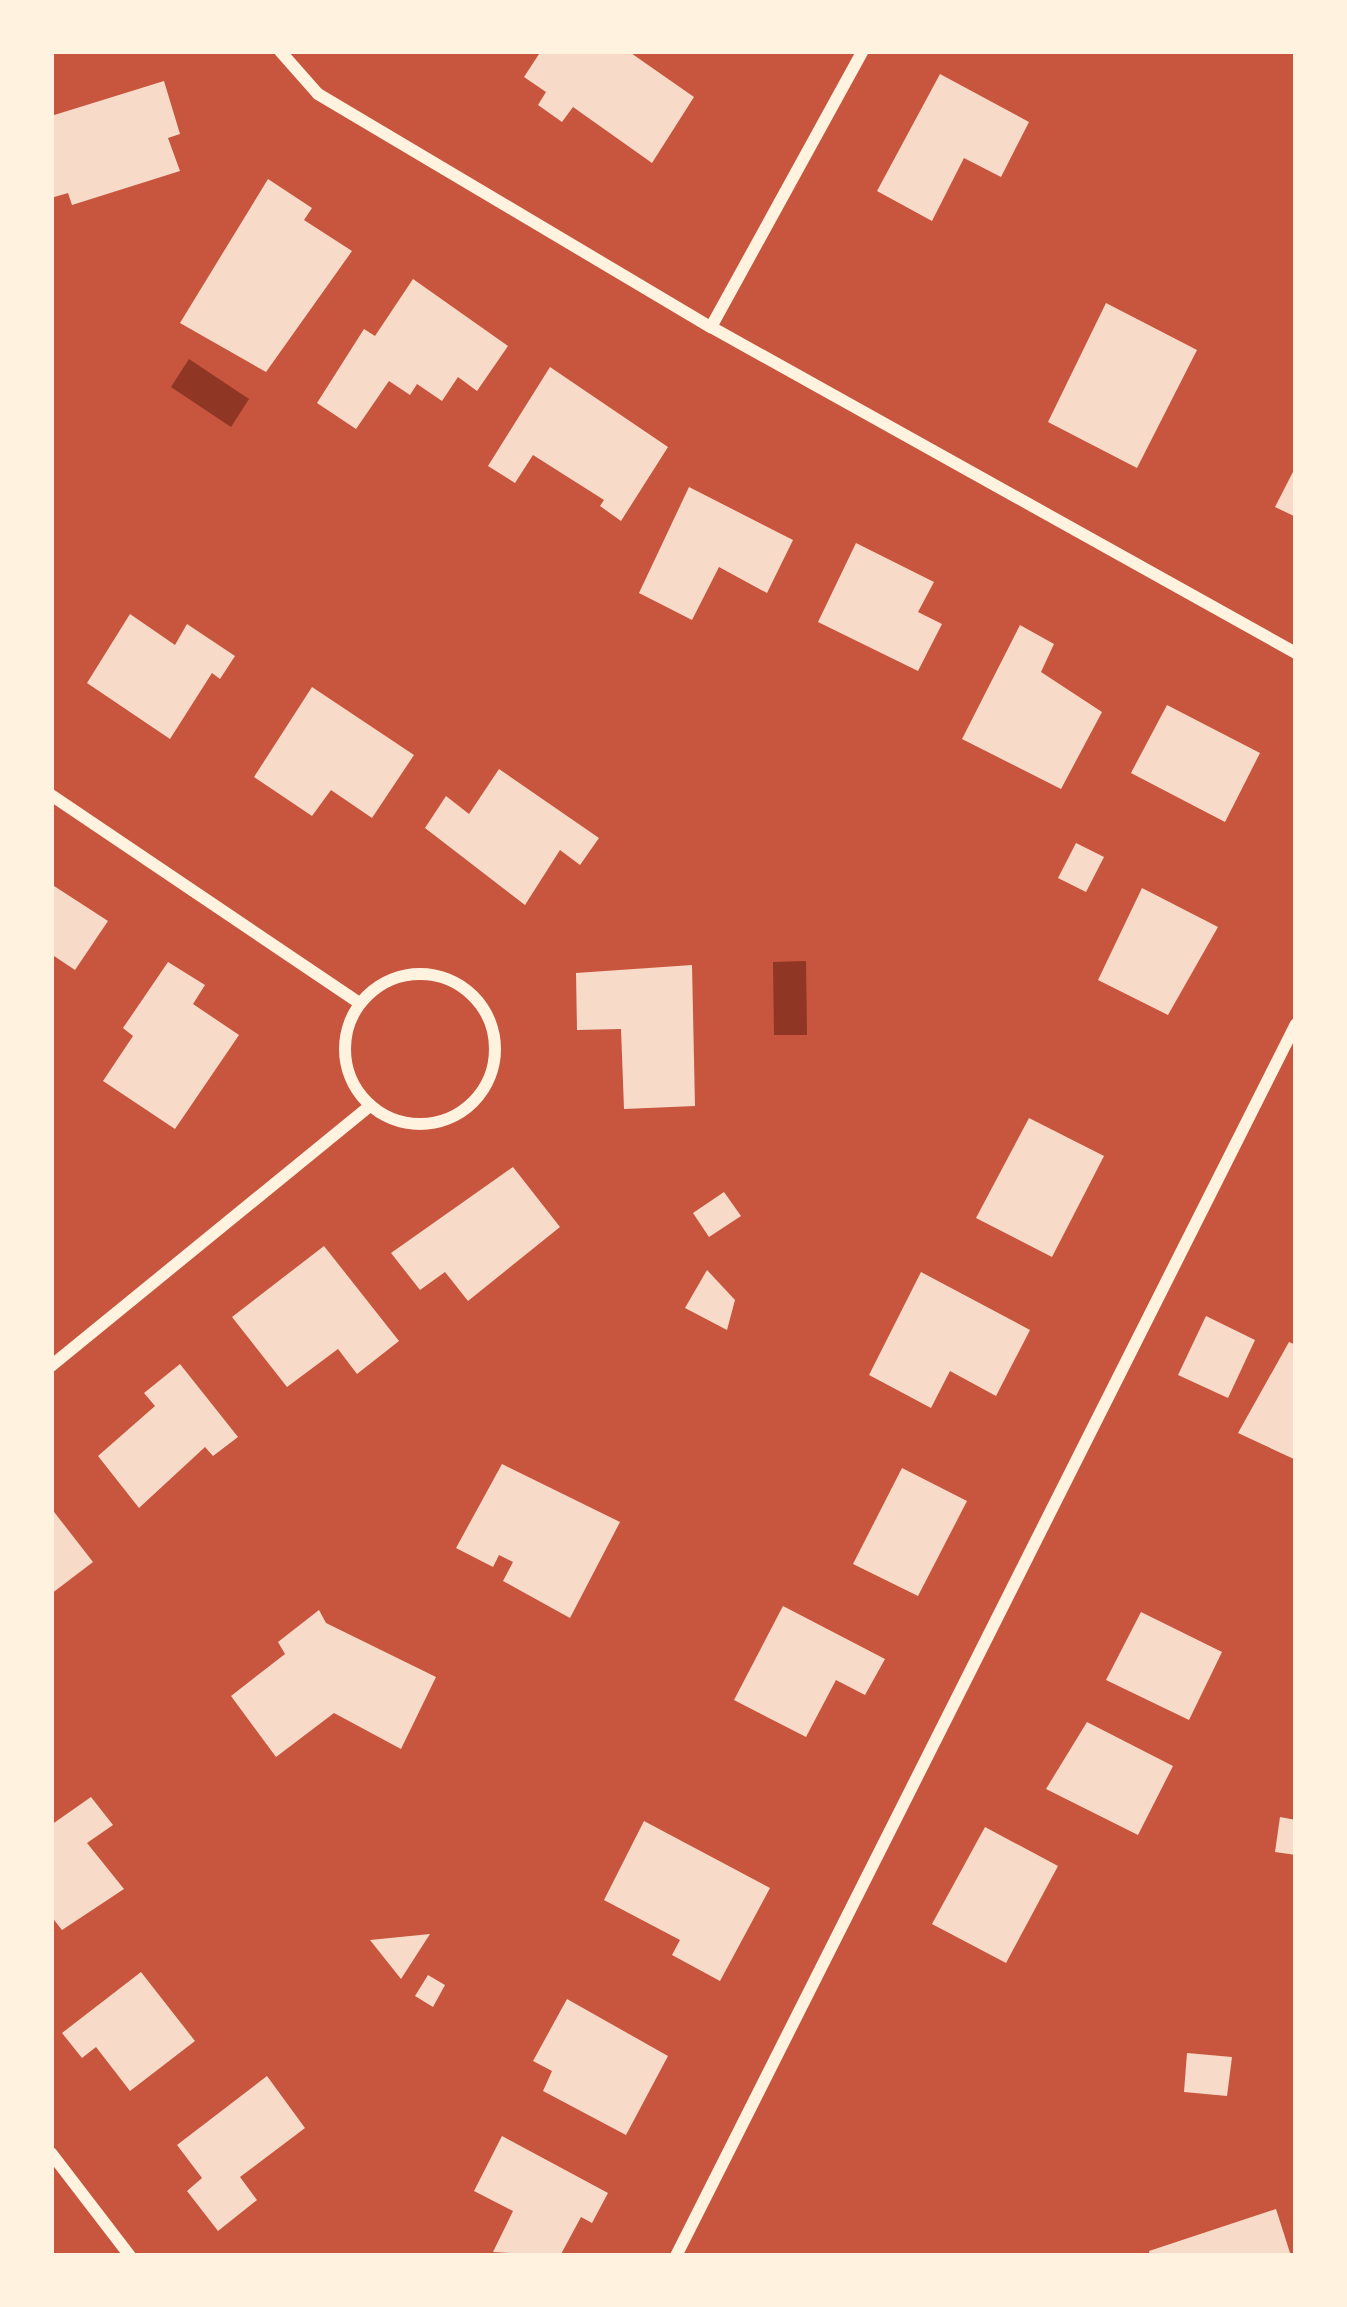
<!DOCTYPE html>
<style>
body{margin:0}
#map{position:relative;width:1347px;height:2307px;overflow:hidden;background:#c8553d;font-family:Spectral,serif}
div>[style]{position:absolute}
.water>*{inset:0;background:#8f3625}
.building>*{inset:0;background:#f7dbc8}
.minor>*{height:12px;margin:-6px;padding:0 6px;transform-origin:6px;border-radius:6px;background:#fff3e0}
.minor>.ring{margin:-6px;padding:0;box-sizing:content-box;background:none;border:12px solid #fff3e0;border-radius:50%}
span{translate:-50% -50%;white-space:nowrap;text-align:center;line-height:1.15;-webkit-text-stroke:12px #fff3e0;paint-order:stroke}
.frame{position:absolute;inset:0;border:54px solid #fff3e0;pointer-events:none}
</style>
<div id="map">
<div class="water">
<div style="clip-path:polygon(189px 359px,249px 399px,231px 427px,171px 387px)"></div>
<div style="clip-path:polygon(806px 961px,807px 1035px,774px 1035px,773px 962px)"></div>
</div>
<div class="building">
<div style="clip-path:polygon(541px 51px,628px 51px,694px 97px,652px 163px,573px 107px,562px 122px,538px 105px,546px 92px,524px 77px)"></div>
<div style="clip-path:polygon(940px 74px,1029px 122px,1001px 177px,964px 158px,932px 221px,877px 191px)"></div>
<div style="clip-path:polygon(164px 81px,180px 134px,168px 138px,180px 171px,72px 205px,68px 193px,51px 198px,51px 116px)"></div>
<div style="clip-path:polygon(268px 179px,312px 208px,304px 220px,352px 251px,266px 372px,180px 323px)"></div>
<div style="clip-path:polygon(413px 279px,508px 346px,477px 391px,458px 377px,442px 401px,417px 384px,410px 395px,389px 381px,356px 429px,317px 403px,364px 329px,375px 336px)"></div>
<div style="clip-path:polygon(1106px 303px,1197px 350px,1137px 468px,1048px 422px)"></div>
<div style="clip-path:polygon(550px 367px,668px 447px,621px 521px,600px 506px,604px 500px,533px 455px,515px 483px,488px 466px)"></div>
<div style="clip-path:polygon(1296px 466px,1296px 517px,1275px 507px)"></div>
<div style="clip-path:polygon(689px 487px,793px 540px,767px 593px,719px 567px,692px 620px,639px 593px)"></div>
<div style="clip-path:polygon(856px 543px,934px 582px,918px 612px,942px 624px,918px 671px,818px 622px)"></div>
<div style="clip-path:polygon(130px 614px,175px 645px,187px 624px,235px 656px,220px 679px,212px 673px,170px 739px,87px 683px)"></div>
<div style="clip-path:polygon(1020px 625px,1054px 644px,1041px 672px,1102px 712px,1061px 789px,962px 739px)"></div>
<div style="clip-path:polygon(312px 687px,414px 755px,372px 818px,331px 790px,312px 816px,254px 777px)"></div>
<div style="clip-path:polygon(1167px 705px,1260px 753px,1225px 822px,1131px 773px)"></div>
<div style="clip-path:polygon(499px 769px,599px 838px,580px 865px,560px 850px,525px 905px,425px 828px,446px 796px,469px 814px)"></div>
<div style="clip-path:polygon(1076px 843px,1104px 857px,1086px 892px,1058px 878px)"></div>
<div style="clip-path:polygon(51px 884px,108px 921px,75px 970px,51px 954px)"></div>
<div style="clip-path:polygon(1142px 888px,1218px 927px,1168px 1015px,1098px 980px)"></div>
<div style="clip-path:polygon(168px 962px,205px 985px,193px 1004px,239px 1035px,175px 1129px,103px 1081px,133px 1036px,123px 1028px)"></div>
<div style="clip-path:polygon(692px 965px,695px 1106px,624px 1109px,621px 1029px,577px 1030px,576px 973px)"></div>
<div style="clip-path:polygon(1029px 1118px,1104px 1156px,1052px 1257px,976px 1218px)"></div>
<div style="clip-path:polygon(513px 1167px,560px 1227px,468px 1301px,445px 1272px,420px 1290px,391px 1253px)"></div>
<div style="clip-path:polygon(724px 1192px,741px 1216px,709px 1237px,693px 1213px)"></div>
<div style="clip-path:polygon(324px 1246px,399px 1341px,357px 1374px,338px 1349px,287px 1387px,232px 1317px)"></div>
<div style="clip-path:polygon(707px 1270px,735px 1300px,727px 1330px,685px 1308px)"></div>
<div style="clip-path:polygon(921px 1272px,1030px 1330px,996px 1396px,950px 1371px,931px 1408px,869px 1375px)"></div>
<div style="clip-path:polygon(1206px 1316px,1255px 1340px,1228px 1398px,1178px 1375px)"></div>
<div style="clip-path:polygon(1289px 1342px,1296px 1345px,1296px 1460px,1238px 1433px)"></div>
<div style="clip-path:polygon(180px 1364px,238px 1437px,213px 1456px,205px 1447px,139px 1508px,98px 1456px,155px 1406px,144px 1393px)"></div>
<div style="clip-path:polygon(502px 1464px,620px 1522px,570px 1618px,503px 1581px,513px 1562px,499px 1555px,493px 1567px,456px 1548px)"></div>
<div style="clip-path:polygon(902px 1468px,967px 1501px,918px 1596px,853px 1564px)"></div>
<div style="clip-path:polygon(51px 1508px,93px 1562px,51px 1594px)"></div>
<div style="clip-path:polygon(783px 1606px,885px 1659px,865px 1695px,836px 1680px,806px 1737px,734px 1700px)"></div>
<div style="clip-path:polygon(319px 1610px,326px 1623px,436px 1677px,401px 1749px,334px 1713px,276px 1757px,231px 1696px,285px 1654px,278px 1642px)"></div>
<div style="clip-path:polygon(1141px 1612px,1222px 1652px,1189px 1720px,1106px 1680px)"></div>
<div style="clip-path:polygon(1087px 1722px,1173px 1766px,1138px 1835px,1046px 1789px)"></div>
<div style="clip-path:polygon(91px 1797px,113px 1825px,87px 1843px,124px 1889px,62px 1930px,51px 1916px,51px 1825px)"></div>
<div style="clip-path:polygon(1280px 1817px,1296px 1820px,1296px 1855px,1275px 1852px)"></div>
<div style="clip-path:polygon(644px 1821px,770px 1888px,720px 1981px,672px 1955px,680px 1940px,604px 1900px)"></div>
<div style="clip-path:polygon(985px 1827px,1058px 1866px,1006px 1963px,932px 1924px)"></div>
<div style="clip-path:polygon(430px 1934px,401px 1979px,370px 1940px)"></div>
<div style="clip-path:polygon(141px 1972px,195px 2041px,130px 2091px,96px 2047px,82px 2058px,62px 2033px)"></div>
<div style="clip-path:polygon(428px 1975px,445px 1985px,433px 2007px,415px 1996px)"></div>
<div style="clip-path:polygon(567px 1999px,668px 2056px,626px 2135px,543px 2091px,552px 2071px,533px 2061px)"></div>
<div style="clip-path:polygon(1187px 2053px,1232px 2057px,1227px 2096px,1184px 2092px)"></div>
<div style="clip-path:polygon(267px 2076px,305px 2128px,240px 2177px,257px 2200px,218px 2231px,187px 2191px,202px 2178px,177px 2145px)"></div>
<div style="clip-path:polygon(502px 2136px,608px 2193px,592px 2223px,581px 2217px,560px 2256px,493px 2252px,513px 2211px,474px 2191px)"></div>
<div style="clip-path:polygon(1276px 2209px,1291px 2256px,1150px 2256px,1149px 2251px)"></div>
</div>
<div class="minor">
<div style="left:280px;top:51px;width:57px;rotate:48.5deg"></div>
<div style="left:318px;top:94px;width:457px;rotate:30.7deg"></div>
<div style="left:711px;top:327px;width:670px;rotate:29.13deg"></div>
<div style="left:711px;top:327px;width:315px;rotate:-61.2deg"></div>
<div style="left:51px;top:795px;width:372px;rotate:34deg"></div>
<div class="ring" style="left:345px;top:974px;width:138px;height:138px"></div>
<div style="left:51px;top:1366px;width:410px;rotate:-39.2deg"></div>
<div style="left:51px;top:2153px;width:130px;rotate:52.5deg"></div>
<div style="left:676px;top:2256px;width:1379px;rotate:-63.29deg"></div>
</div>
<div class="frame"></div>
</div>
